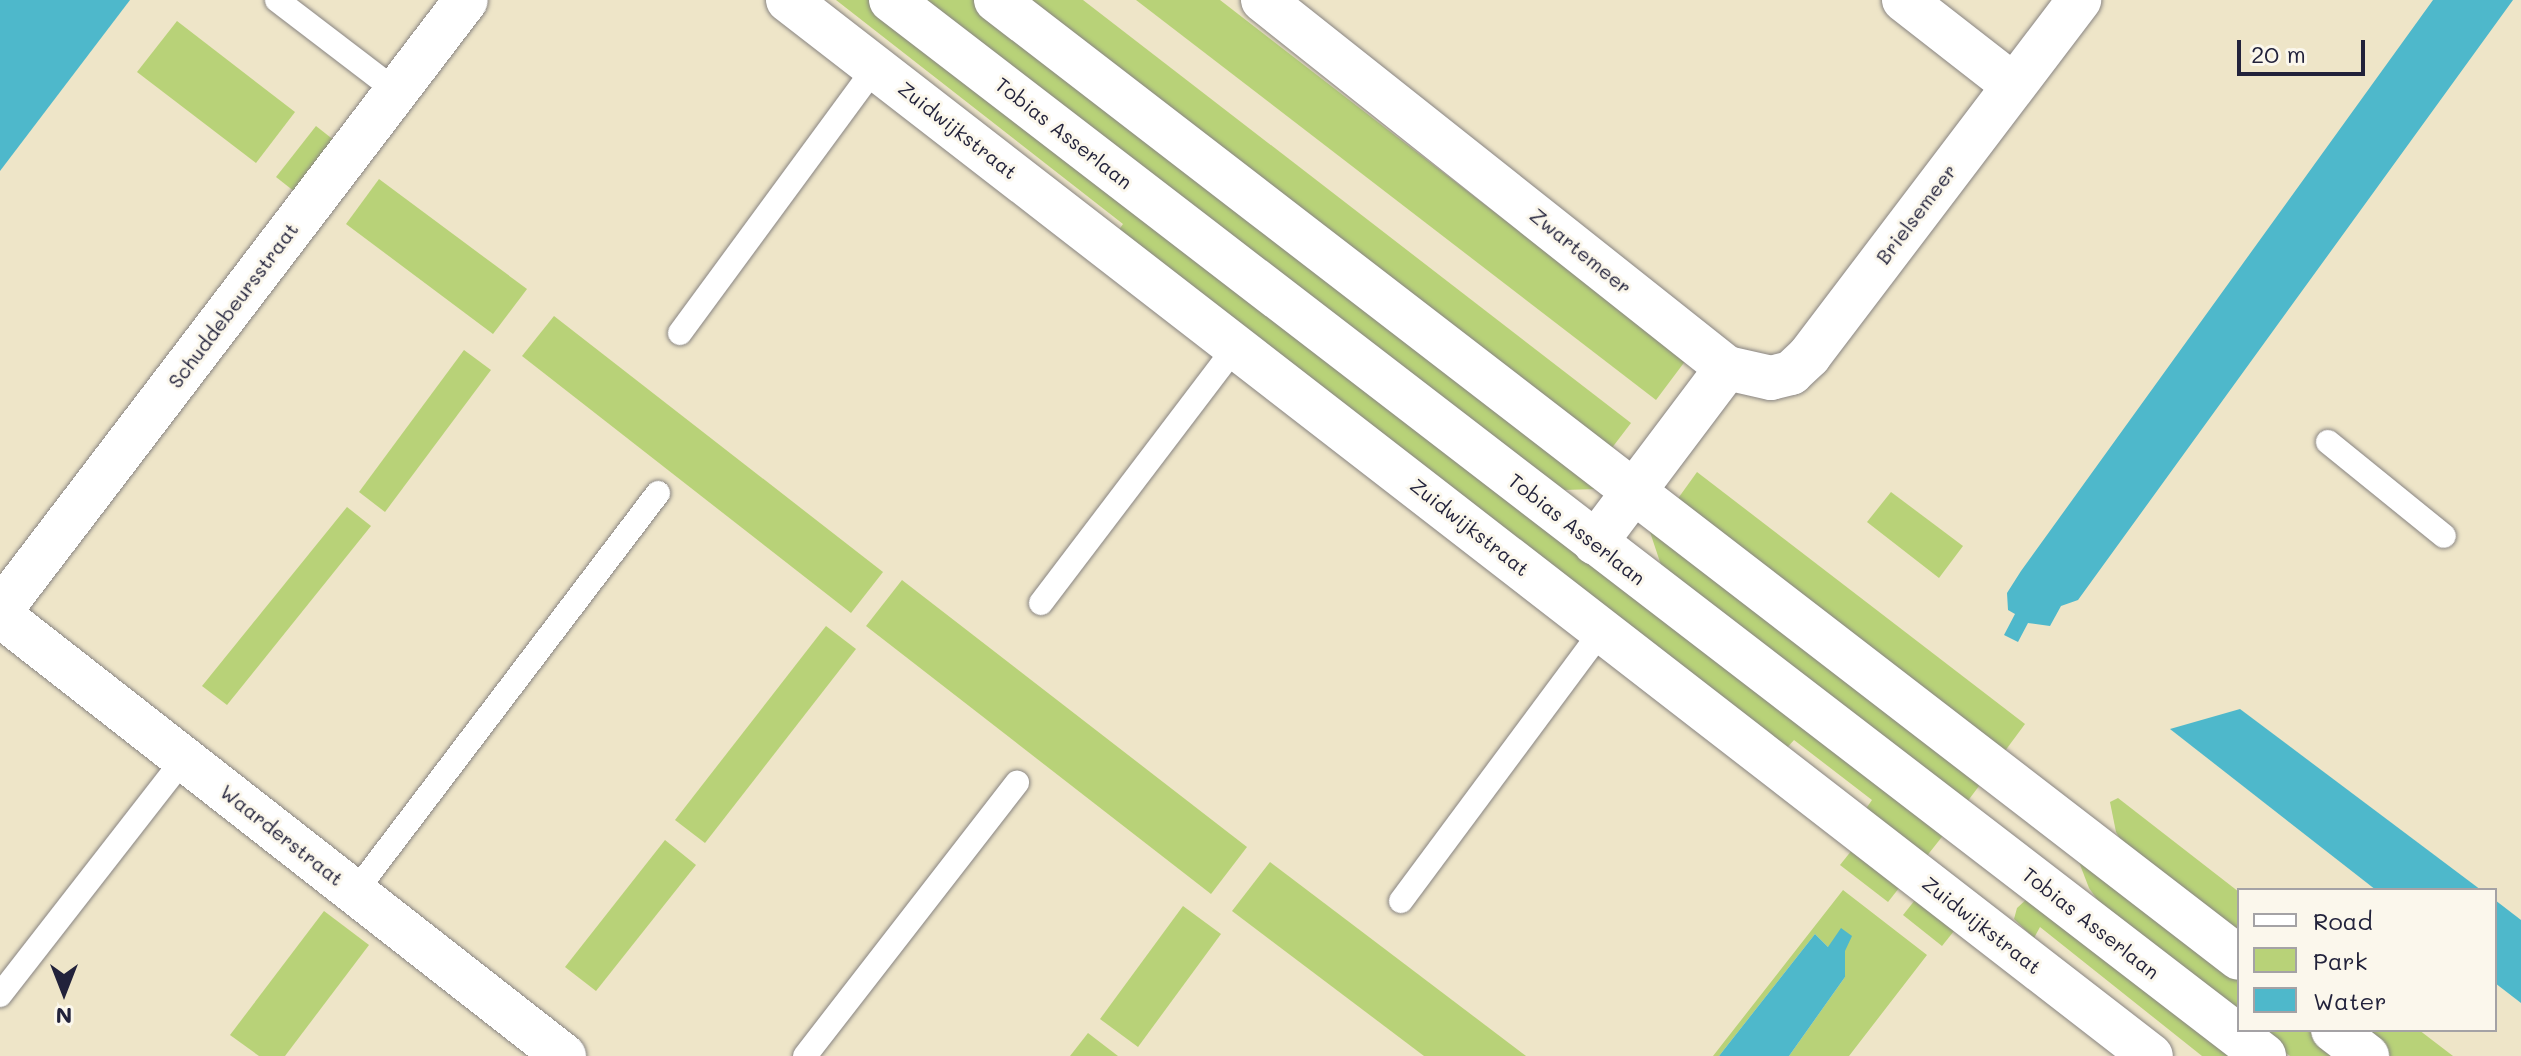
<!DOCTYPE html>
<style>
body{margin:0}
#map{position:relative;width:2521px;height:1056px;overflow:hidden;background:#eee5c8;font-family:Mali,sans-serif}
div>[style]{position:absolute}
.green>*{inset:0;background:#b8d278}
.water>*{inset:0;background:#4eb8cb}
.roads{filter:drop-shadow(0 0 2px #888482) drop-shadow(0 0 2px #888482)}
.lane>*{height:24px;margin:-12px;padding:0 12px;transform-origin:12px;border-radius:12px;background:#fff}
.street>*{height:44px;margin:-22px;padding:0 22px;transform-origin:22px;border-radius:22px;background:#fff}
span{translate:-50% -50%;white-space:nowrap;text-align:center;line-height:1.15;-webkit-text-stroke:6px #fbf7ec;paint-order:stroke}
.street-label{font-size:20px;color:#22223b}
.legend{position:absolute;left:2237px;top:888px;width:260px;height:144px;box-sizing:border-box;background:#fbf7ec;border:2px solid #a4a2a5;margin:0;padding:10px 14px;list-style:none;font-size:24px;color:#22223b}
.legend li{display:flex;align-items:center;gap:16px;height:40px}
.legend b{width:40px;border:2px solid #a4a2a5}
.north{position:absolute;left:24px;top:952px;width:80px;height:80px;-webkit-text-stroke:6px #fbf7ec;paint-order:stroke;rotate:180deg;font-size:22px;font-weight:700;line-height:32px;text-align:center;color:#22223b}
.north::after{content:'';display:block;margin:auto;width:28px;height:36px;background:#22223b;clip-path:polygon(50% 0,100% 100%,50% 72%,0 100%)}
.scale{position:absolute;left:2237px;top:40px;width:128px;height:36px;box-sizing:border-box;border:4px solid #22223b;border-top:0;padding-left:10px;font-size:24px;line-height:28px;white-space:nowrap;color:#22223b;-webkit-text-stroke:6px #fbf7ec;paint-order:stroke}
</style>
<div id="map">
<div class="green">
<div style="clip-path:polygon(836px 0,873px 0,1949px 828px,1926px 857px,1865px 810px,1872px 800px,1794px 740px,1786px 749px,1116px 234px,1123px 224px)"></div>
<div style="clip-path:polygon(919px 0,974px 0,1594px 476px,1598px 489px,1564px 490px)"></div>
<div style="clip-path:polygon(1018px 0,1083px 0,1631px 423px,1608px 453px)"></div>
<div style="clip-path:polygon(1136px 0,1220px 0,1686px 360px,1656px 400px)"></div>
<div style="clip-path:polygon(177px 21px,295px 112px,256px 163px,137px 72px)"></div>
<div style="clip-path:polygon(316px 126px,335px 141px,295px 192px,276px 177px)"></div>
<div style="clip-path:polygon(379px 179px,527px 289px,493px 334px,346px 224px)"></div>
<div style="clip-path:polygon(554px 316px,883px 572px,851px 613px,522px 356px)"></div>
<div style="clip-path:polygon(464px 350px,491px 370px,385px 512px,359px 492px)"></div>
<div style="clip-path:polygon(1697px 472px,2025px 724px,2002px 755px,1674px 504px)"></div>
<div style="clip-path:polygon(1891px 492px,1963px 546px,1939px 578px,1867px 522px)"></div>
<div style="clip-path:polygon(347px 507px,371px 526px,227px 705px,202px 686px)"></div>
<div style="clip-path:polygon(1649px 529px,1985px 778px,1964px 806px,1662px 568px)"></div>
<div style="clip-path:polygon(902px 580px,1247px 847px,1211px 894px,866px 626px)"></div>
<div style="clip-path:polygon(826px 626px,856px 649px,705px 843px,675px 820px)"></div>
<div style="clip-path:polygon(2118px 798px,2239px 892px,2239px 940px,2133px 860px,2116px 832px,2110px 802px)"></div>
<div style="clip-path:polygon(665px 840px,696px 865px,596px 991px,565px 967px)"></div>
<div style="clip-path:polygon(1856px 845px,1903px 883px,1888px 902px,1840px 865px)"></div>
<div style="clip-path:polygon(1270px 862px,1526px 1056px,1424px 1056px,1232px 911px)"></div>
<div style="clip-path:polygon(2079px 862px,2239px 976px,2239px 1017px,2111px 919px,2089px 888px)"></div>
<div style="clip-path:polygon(1843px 890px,1927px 955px,1849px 1056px,1789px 1056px,1845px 977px,1845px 951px,1828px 947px,1815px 934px,1719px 1056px,1713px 1056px)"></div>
<div style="clip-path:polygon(1919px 895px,1958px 926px,1942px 946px,1903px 915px)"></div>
<div style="clip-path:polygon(2030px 896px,2237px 1056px,2202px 1056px,2040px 927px,2034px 938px,2014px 919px,2017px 908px)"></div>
<div style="clip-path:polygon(1183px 906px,1221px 934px,1138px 1047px,1100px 1019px)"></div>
<div style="clip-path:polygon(324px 911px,369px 945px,285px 1056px,259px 1056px,230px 1035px)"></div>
<div style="clip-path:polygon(2256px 1030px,2310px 1030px,2344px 1056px,2290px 1056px)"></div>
<div style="clip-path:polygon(2356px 1030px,2419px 1030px,2453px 1056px,2390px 1056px)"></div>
<div style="clip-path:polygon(1088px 1033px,1118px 1056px,1070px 1056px)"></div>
</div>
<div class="water">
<div style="clip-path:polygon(0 0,130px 0,0 171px)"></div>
<div style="clip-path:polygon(2433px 0,2513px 0,2078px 600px,2061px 606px,2050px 626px,2028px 623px,2018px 642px,2004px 635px,2015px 614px,2008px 610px,2007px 593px,2021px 571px)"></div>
<div style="clip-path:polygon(2240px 709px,2481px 890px,2376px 890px,2170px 729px)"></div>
<div style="clip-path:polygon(2495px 900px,2521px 920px,2521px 1003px,2495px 983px)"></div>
<div style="clip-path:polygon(1841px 928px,1852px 936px,1845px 951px,1845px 977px,1789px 1056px,1719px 1056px,1815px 934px,1828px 947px)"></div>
</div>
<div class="roads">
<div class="lane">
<div style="left:277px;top:0;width:150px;rotate:37.4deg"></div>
<div style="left:680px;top:333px;width:331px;rotate:-53.7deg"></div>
<div style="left:2328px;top:442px;width:149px;rotate:39deg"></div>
<div style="left:1041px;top:603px;width:323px;rotate:-52.8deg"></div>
<div style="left:355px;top:892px;width:501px;rotate:-52.79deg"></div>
<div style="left:1401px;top:901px;width:337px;rotate:-53.4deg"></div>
<div style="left:0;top:995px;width:299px;rotate:-52.1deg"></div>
<div style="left:805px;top:1056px;width:346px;rotate:-52.2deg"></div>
</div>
<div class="street">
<div style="left:788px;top:0;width:1724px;rotate:37.77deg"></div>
<div style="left:891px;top:0;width:1732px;rotate:37.56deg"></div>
<div style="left:996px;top:0;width:1569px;rotate:37.62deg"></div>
<div style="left:1263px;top:0;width:592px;rotate:38.42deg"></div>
<div style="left:1727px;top:368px;width:45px;rotate:12.8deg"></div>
<div style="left:1771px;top:378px;width:21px;rotate:-14deg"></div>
<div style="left:1791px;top:373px;width:25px;rotate:-43deg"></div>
<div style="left:1809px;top:356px;width:447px;rotate:-52.8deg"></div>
<div style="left:1904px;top:0;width:138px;rotate:37.9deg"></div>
<div style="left:1595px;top:543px;width:219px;rotate:-53deg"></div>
<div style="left:0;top:611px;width:768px;rotate:-52.67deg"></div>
<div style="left:0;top:615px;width:716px;rotate:38.02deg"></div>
<div style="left:2333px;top:1030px;width:43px;rotate:37.4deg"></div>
</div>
</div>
<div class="street-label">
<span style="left:958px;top:130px;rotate:38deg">Zuidwijkstraat</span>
<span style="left:1064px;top:133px;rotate:38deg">Tobias Asserlaan</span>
<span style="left:1916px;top:214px;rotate:-53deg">Brielsemeer</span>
<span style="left:1581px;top:251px;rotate:39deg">Zwartemeer</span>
<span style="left:233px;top:305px;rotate:-53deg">Schuddebeursstraat</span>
<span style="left:1470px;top:527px;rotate:38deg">Zuidwijkstraat</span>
<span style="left:1577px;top:529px;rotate:38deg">Tobias Asserlaan</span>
<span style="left:282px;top:835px;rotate:38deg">Waarderstraat</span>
<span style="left:2091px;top:923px;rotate:38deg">Tobias Asserlaan</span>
<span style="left:1982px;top:925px;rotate:38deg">Zuidwijkstraat</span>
</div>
<ul class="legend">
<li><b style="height:10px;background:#fff"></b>Road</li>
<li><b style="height:22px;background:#b8d278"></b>Park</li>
<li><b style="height:22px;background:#4eb8cb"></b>Water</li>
</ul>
<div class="north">N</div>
<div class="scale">20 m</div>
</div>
